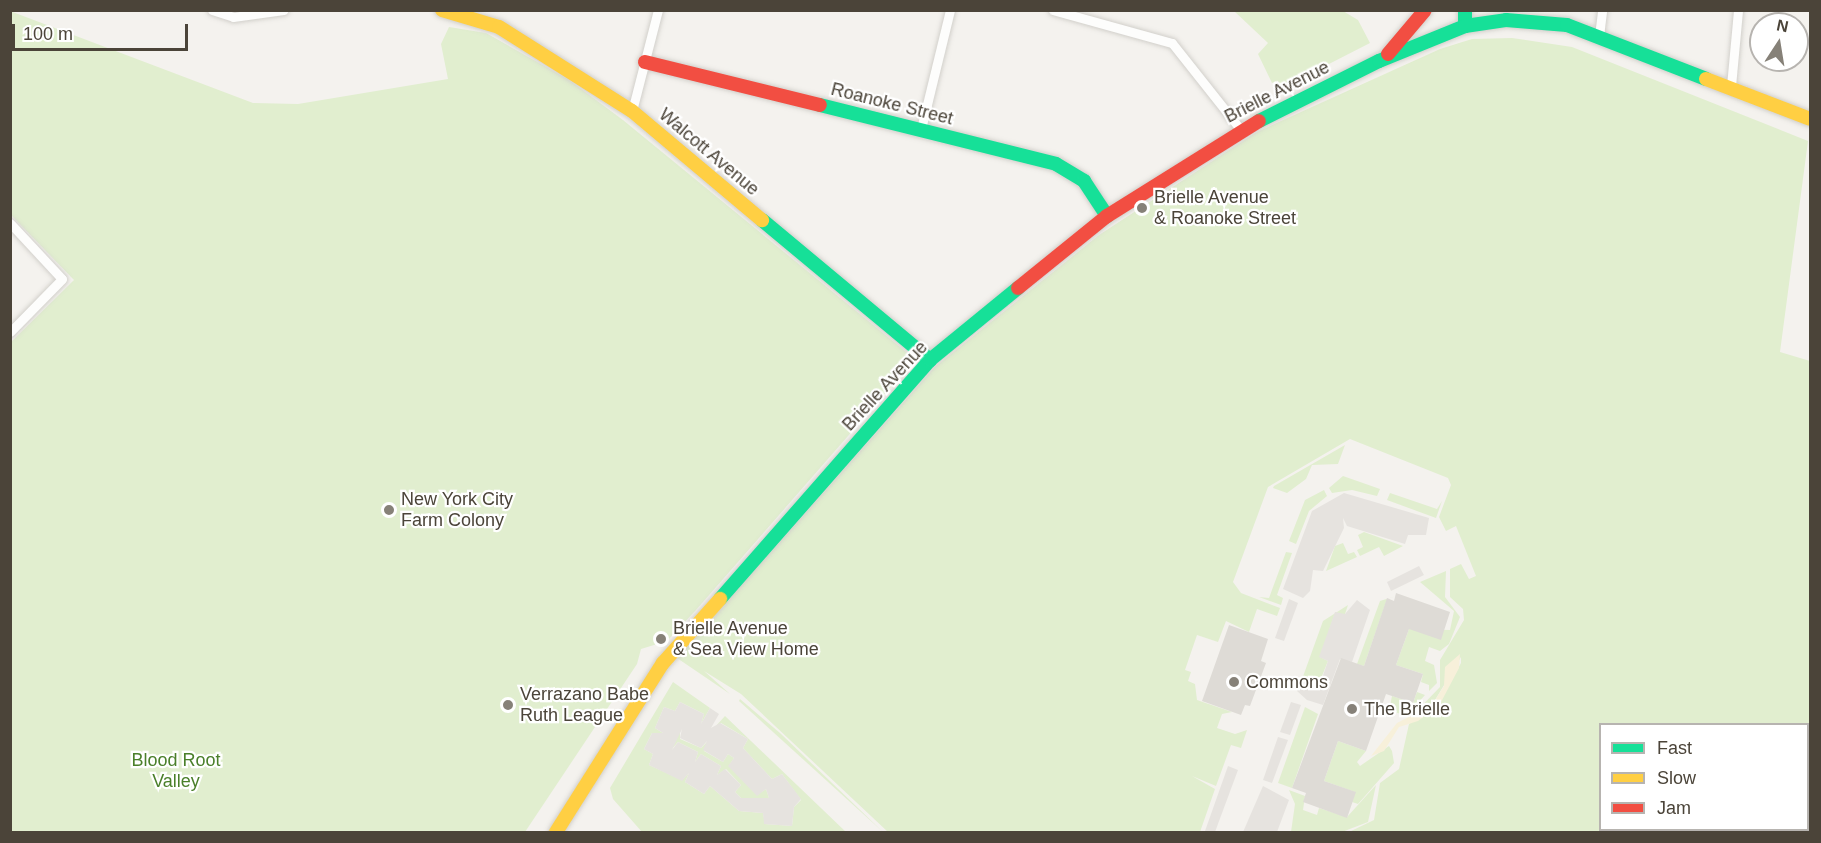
<!DOCTYPE html>
<style>
body{margin:0}
#map{position:relative;width:1821px;height:843px;overflow:hidden;background:#f4f2ee;font-family:Helvetica,sans-serif}
div>[style]{position:absolute}
.green>*{inset:0;background:#e1eecf}
.sand>*{inset:0;background:#f7f0da}
.parking>*{inset:0;background:#e6e3df}
.building>*{inset:0;background:#dedbd6}
.roads{filter:drop-shadow(0 0 2px #d2d0cb) drop-shadow(0 0 2px #d2d0cb)}
.street>*{height:9px;margin:-4.5px;padding:0 4.5px;transform-origin:4.5px;border-radius:4.5px;background:#fdfdfc}
.fast>*{height:14px;margin:-7px;padding:0 7px;transform-origin:7px;border-radius:7px;background:#16e098}
.slow>*{height:14px;margin:-7px;padding:0 7px;transform-origin:7px;border-radius:7px;background:#ffcf43}
.jam>*{height:14px;margin:-7px;padding:0 7px;transform-origin:7px;border-radius:7px;background:#f24e42}
.dots>*{width:16px;height:16px;translate:-50% -50%;box-sizing:border-box;border:3px solid #fff;border-radius:50%}
span{translate:-50% -50%;white-space:nowrap;text-align:center;line-height:1.15;-webkit-text-stroke:4.5px #fff;paint-order:stroke}
.street-label{font-size:18px;color:#4b4439}
.poi-label{font-size:18px;color:#4b4439}
.left{translate:0 -50%;text-align:left}
.park-label{font-size:18px;color:#4a7f2a}
.frame{position:absolute;inset:0;border:12px solid #4b4439;pointer-events:none}
.legend{position:absolute;left:1599px;top:723px;width:210px;height:108px;box-sizing:border-box;background:#fff;border:2px solid #b7b4b0;margin:0;padding:8px 10px;list-style:none;font-size:18px;color:#4b4439}
.legend li{display:flex;align-items:center;gap:12px;height:30px}
.legend b{width:30px;border:2px solid #b7b4b0}
.north{position:absolute;left:1749px;top:12px;width:60px;height:60px;box-sizing:border-box;background:#fff;border:2px solid #b7b4b0;border-radius:50%;rotate:12deg;font-size:16px;font-weight:700;line-height:24px;text-align:center;color:#4b4439}
.north::after{content:'';display:block;margin:auto;width:21px;height:27px;background:#868178;clip-path:polygon(50% 0,100% 100%,50% 72%,0 100%)}
.scale{position:absolute;left:12px;top:24px;width:176px;height:27px;box-sizing:border-box;border:3px solid #4b4439;border-top:0;padding-left:8px;font-size:18px;line-height:21px;white-space:nowrap;color:#4b4439;-webkit-text-stroke:4px #fff;paint-order:stroke}
</style>
<div id="map">
<div class="green">
<div style="clip-path:polygon(10px 11px,253px 103px,298px 104px,448px 79px,441px 44px,449px 27px,486px 33px,569px 80px,623px 120px,911px 356px,910px 365px,696px 610px,667px 641px,641px 649px,637px 664px,525px 832px,11px 832px,11px 342px,74px 280px,11px 215px)"></div>
<div style="clip-path:polygon(1234px 11px,1343px 11px,1358px 20px,1370px 43px,1282px 88px,1278px 81px,1272px 83px,1258px 54px,1268px 43px)"></div>
<div style="clip-path:polygon(evenodd,1512px 38px,1572px 47px,1808px 141px,1780px 352px,1810px 361px,1810px 832px,1349px 832px,1374px 820px,1380px 783px,1399px 769px,1409px 724px,1439px 704px,1461px 663px,1461px 657px,1432px 705px,1408px 720px,1440px 687px,1440px 660px,1464px 620px,1463px 609px,1450px 597px,1450px 569px,1461px 564px,1469px 579px,1476px 576px,1456px 526px,1446px 531px,1439px 517px,1451px 485px,1448px 478px,1350px 439px,1268px 487px,1233px 582px,1241px 593px,1280px 608px,1277px 616px,1257px 609px,1249px 632px,1226px 621px,1218px 642px,1197px 635px,1185px 670px,1191px 672px,1188px 681px,1195px 684px,1197px 700px,1232px 712px,1222px 714px,1217px 728px,1235px 734px,1247px 730px,1241px 748px,1231px 745px,1216px 786px,1192px 776px,1215px 789px,1200px 832px,888px 832px,741px 694px,704px 671px,730px 694px,677px 658px,935px 367px,1099px 235px,1257px 132px,1440px 49px,1472px 39px,1512px 38px,1600px 724px,1808px 724px,1808px 830px,1600px 830px,1600px 724px)"></div>
<div style="clip-path:polygon(1345px 445px,1338px 464px,1312px 465px,1306px 479px,1287px 493px,1273px 488px,1274px 486px)"></div>
<div style="clip-path:polygon(1343px 476px,1380px 489px,1377px 496px,1352px 490px,1332px 493px,1329px 488px)"></div>
<div style="clip-path:polygon(1324px 490px,1327px 496px,1309px 511px,1296px 544px,1289px 541px,1305px 500px)"></div>
<div style="clip-path:polygon(1390px 493px,1437px 509px,1442px 501px,1436px 518px,1387px 500px)"></div>
<div style="clip-path:polygon(1364px 532px,1403px 546px,1384px 556px,1379px 547px,1360px 556px,1357px 550px,1363px 547px,1358px 535px)"></div>
<div style="clip-path:polygon(1343px 543px,1348px 554px,1354px 552px,1357px 557px,1326px 571px,1335px 546px)"></div>
<div style="clip-path:polygon(1286px 552px,1292px 553px,1277px 595px,1283px 598px,1281px 605px,1259px 597px,1269px 598px)"></div>
<div style="clip-path:polygon(1446px 571px,1445px 597px,1460px 617px,1449px 644px,1440px 651px,1429px 647px,1425px 661px,1434px 665px,1437px 683px,1429px 691px,1429px 685px,1421px 682px,1423px 674px,1396px 665px,1409px 629px,1450px 630px,1454px 611px,1420px 582px)"></div>
<div style="clip-path:polygon(1396px 596px,1387px 599px,1364px 666px,1357px 664px,1380px 601px)"></div>
<div style="clip-path:polygon(1348px 605px,1345px 614px,1334px 616px,1320px 657px,1328px 661px,1320px 681px,1301px 682px,1323px 621px)"></div>
<div style="clip-path:polygon(673px 682px,710px 708px,701px 724px,704px 714px,680px 702px,675px 711px,664px 707px,655px 728px,663px 733px,652px 733px,644px 749px,653px 754px,649px 765px,682px 780px,689px 773px,685px 782px,704px 794px,710px 786px,739px 811px,763px 813px,765px 824px,792px 826px,794px 807px,801px 800px,782px 774px,772px 779px,743px 748px,748px 739px,721px 723px,715px 730px,715px 727px,725px 716px,846px 832px,642px 832px,613px 799px,610px 788px)"></div>
<div style="clip-path:polygon(1417px 692px,1425px 695px,1416px 705px,1402px 714px,1389px 711px,1392px 696px,1413px 703px)"></div>
<div style="clip-path:polygon(739px 701px,740px 699px,780px 733px,883px 832px)"></div>
<div style="clip-path:polygon(1305px 707px,1318px 714px,1292px 788px,1278px 783px)"></div>
<div style="clip-path:polygon(680px 729px,680px 739px,701px 748px,708px 741px,704px 751px,723px 762px,728px 754px,734px 758px,729px 766px,757px 795px,766px 789px,769px 798px,741px 798px,735px 792px,741px 785px,726px 769px,717px 775px,721px 766px,701px 754px,695px 762px,698px 752px,678px 742px,671px 750px)"></div>
<div style="clip-path:polygon(1338px 741px,1366px 751px,1357px 762px,1360px 766px,1389px 746px,1392px 751px,1394px 763px,1358px 804px,1352px 802px,1355px 792px,1324px 781px)"></div>
<div style="clip-path:polygon(1376px 785px,1368px 822px,1342px 832px,1291px 832px,1295px 804px,1289px 790px,1305px 796px,1303px 810px,1317px 815px,1319px 808px,1347px 817px)"></div>
</div>
<div class="sand">
<div style="clip-path:polygon(1460px 654px,1459px 668px,1440px 704px,1418px 721px,1399px 727px,1384px 751px,1371px 756px,1397px 723px,1432px 705px,1444px 686px,1445px 667px)"></div>
</div>
<div class="parking">
<div style="clip-path:polygon(1344px 493px,1429px 518px,1426px 535px,1408px 535px,1405px 544px,1347px 526px,1343px 518px,1344px 528px,1323px 571px,1313px 570px,1310px 591px,1303px 598px,1283px 589px,1312px 511px)"></div>
<div style="clip-path:polygon(1419px 566px,1424px 575px,1391px 591px,1387px 582px)"></div>
<div style="clip-path:polygon(1289px 599px,1298px 603px,1284px 641px,1275px 638px)"></div>
<div style="clip-path:polygon(1357px 600px,1370px 610px,1352px 662px,1340px 659px,1323px 705px,1307px 700px,1297px 691px,1301px 682px,1321px 681px,1328px 661px,1319px 657px,1335px 612px,1345px 614px)"></div>
<div style="clip-path:polygon(evenodd,680px 702px,704px 714px,701px 724px,710px 708px,719px 714px,711px 728px,720px 723px,748px 739px,743px 748px,772px 779px,782px 774px,801px 799px,794px 807px,792px 826px,764px 824px,763px 813px,739px 811px,710px 786px,704px 794px,685px 782px,689px 773px,682px 781px,649px 765px,653px 754px,644px 749px,652px 733px,663px 733px,655px 728px,664px 707px,675px 711px,680px 702px,682px 729px,680px 738px,701px 748px,707px 741px,703px 750px,723px 762px,728px 754px,734px 758px,728px 766px,757px 796px,766px 789px,769px 798px,741px 798px,735px 792px,741px 785px,725px 769px,717px 775px,721px 766px,701px 754px,695px 762px,698px 752px,678px 742px,672px 750px,682px 729px)"></div>
<div style="clip-path:polygon(1291px 702px,1301px 705px,1290px 735px,1280px 732px)"></div>
<div style="clip-path:polygon(1278px 737px,1288px 740px,1272px 783px,1263px 780px)"></div>
<div style="clip-path:polygon(1228px 766px,1238px 770px,1215px 832px,1209px 832px,1205px 831px)"></div>
<div style="clip-path:polygon(1263px 786px,1289px 800px,1277px 832px,1243px 832px)"></div>
</div>
<div class="building">
<div style="clip-path:polygon(1396px 593px,1450px 612px,1441px 640px,1409px 629px,1396px 665px,1423px 674px,1413px 703px,1386px 694px,1366px 751px,1338px 741px,1324px 781px,1356px 792px,1347px 818px,1303px 802px,1306px 793px,1292px 788px,1341px 658px,1364px 666px,1387px 598px,1394px 601px)"></div>
<div style="clip-path:polygon(1229px 625px,1268px 639px,1261px 661px,1266px 663px,1250px 706px,1245px 705px,1241px 715px,1202px 701px)"></div>
</div>
<div class="roads">
<div class="street">
<div style="left:212px;top:10px;width:22px;rotate:18deg"></div>
<div style="left:233px;top:17px;width:51px;rotate:-7.8deg"></div>
<div style="left:1053px;top:10px;width:123px;rotate:15.5deg"></div>
<div style="left:1172px;top:43px;width:111px;rotate:51.6deg"></div>
<div style="left:1599px;top:36px;width:26px;rotate:-83deg"></div>
<div style="left:1731px;top:86px;width:76px;rotate:-84.7deg"></div>
<div style="left:632px;top:111px;width:104px;rotate:-75.6deg"></div>
<div style="left:921px;top:129px;width:122px;rotate:-76.3deg"></div>
<div style="left:10px;top:223px;width:76px;rotate:47.1deg"></div>
<div style="left:62px;top:279px;width:74px;rotate:134.5deg"></div>
</div>
<div class="fast">
<div style="left:1465px;top:10px;width:16px;rotate:90deg"></div>
<div style="left:820px;top:105px;width:243px;rotate:14deg"></div>
<div style="left:1056px;top:164px;width:33px;rotate:31deg"></div>
<div style="left:1084px;top:181px;width:42px;rotate:56.7deg"></div>
<div style="left:1259px;top:121px;width:134px;rotate:-26.6deg"></div>
<div style="left:1379px;top:61px;width:93px;rotate:-22.1deg"></div>
<div style="left:1465px;top:26px;width:41px;rotate:-8.3deg"></div>
<div style="left:1506px;top:20px;width:61px;rotate:4.7deg"></div>
<div style="left:1567px;top:25px;width:149px;rotate:21.2deg"></div>
<div style="left:762px;top:220px;width:219px;rotate:39.8deg"></div>
<div style="left:720px;top:599px;width:318px;rotate:-48.7deg"></div>
<div style="left:930px;top:360px;width:114px;rotate:-39.3deg"></div>
</div>
<div class="slow">
<div style="left:442px;top:10px;width:59px;rotate:16.6deg"></div>
<div style="left:499px;top:27px;width:157px;rotate:32.3deg"></div>
<div style="left:632px;top:111px;width:170px;rotate:40deg"></div>
<div style="left:1706px;top:79px;width:111px;rotate:21deg"></div>
<div style="left:556px;top:832px;width:200px;rotate:-57.7deg"></div>
<div style="left:663px;top:663px;width:86px;rotate:-48.3deg"></div>
</div>
<div class="jam">
<div style="left:1388px;top:54px;width:57px;rotate:-49.9deg"></div>
<div style="left:645px;top:62px;width:180px;rotate:13.8deg"></div>
<div style="left:1018px;top:288px;width:114px;rotate:-39deg"></div>
<div style="left:1107px;top:216px;width:179px;rotate:-32deg"></div>
</div>
</div>
<div class="dots">
<div style="left:1142px;top:208px;background:#868178"></div>
<div style="left:389px;top:510px;background:#868178"></div>
<div style="left:661px;top:639px;background:#868178"></div>
<div style="left:1234px;top:682px;background:#868178"></div>
<div style="left:508px;top:705px;background:#868178"></div>
<div style="left:1352px;top:709px;background:#868178"></div>
</div>
<div class="street-label">
<span style="left:1277px;top:92px;rotate:-27deg">Brielle Avenue</span>
<span style="left:892px;top:104px;rotate:14deg">Roanoke Street</span>
<span style="left:709px;top:152px;rotate:40deg">Walcott Avenue</span>
<span style="left:885px;top:386px;rotate:-47deg">Brielle Avenue</span>
</div>
<div class="poi-label">
<span class="left" style="left:1154px;top:208px">Brielle Avenue<br>&amp; Roanoke Street</span>
<span class="left" style="left:401px;top:510px">New York City<br>Farm Colony</span>
<span class="left" style="left:673px;top:639px">Brielle Avenue<br>&amp; Sea View Home</span>
<span class="left" style="left:1246px;top:682px">Commons</span>
<span class="left" style="left:520px;top:705px">Verrazano Babe<br>Ruth League</span>
<span class="left" style="left:1364px;top:709px">The Brielle</span>
</div>
<div class="park-label">
<span style="left:176px;top:771px">Blood Root<br>Valley</span>
</div>
<div class="frame"></div>
<ul class="legend">
<li><b style="height:8px;background:#16e098"></b>Fast</li>
<li><b style="height:8px;background:#ffcf43"></b>Slow</li>
<li><b style="height:8px;background:#f24e42"></b>Jam</li>
</ul>
<div class="north">N</div>
<div class="scale">100 m</div>
</div>
